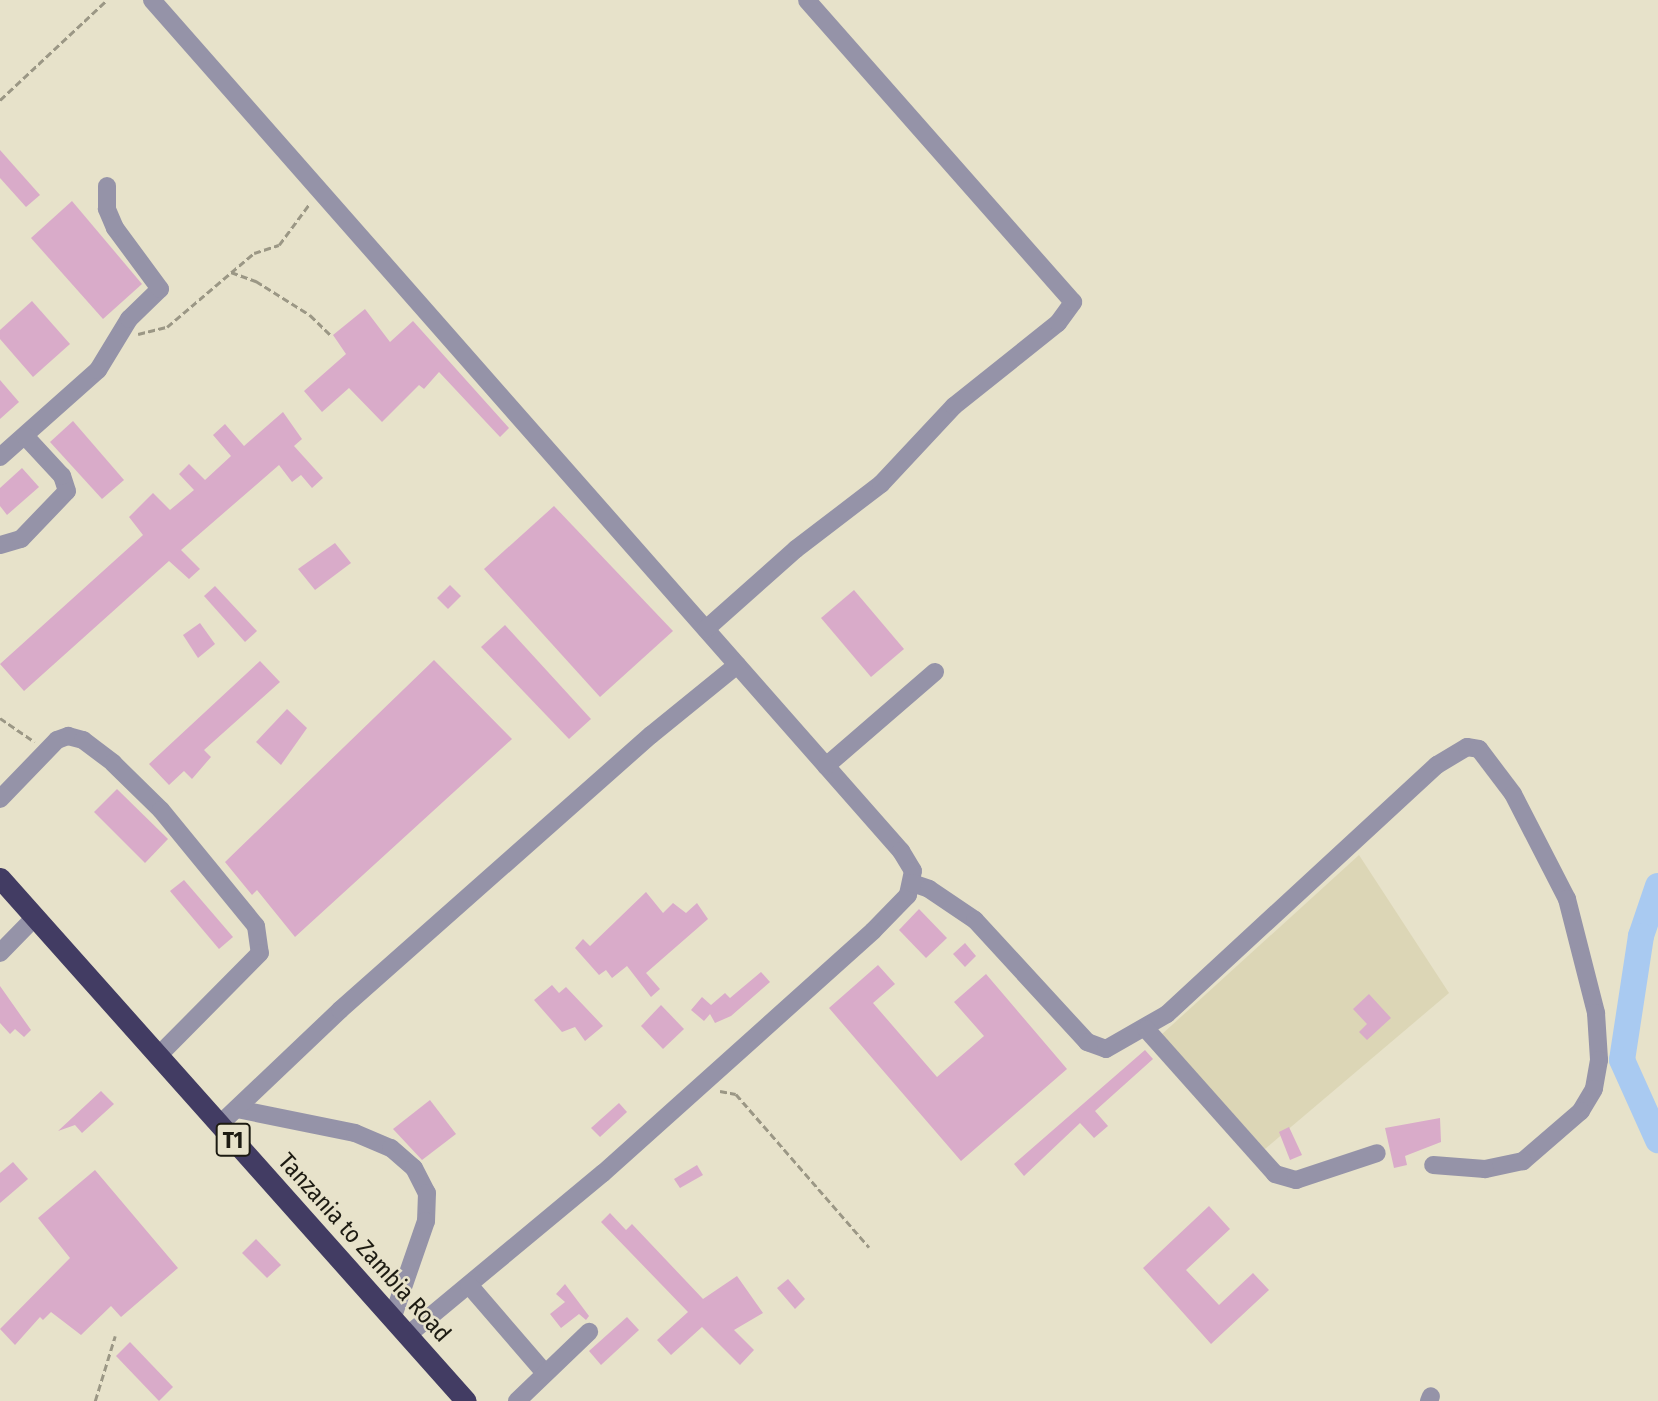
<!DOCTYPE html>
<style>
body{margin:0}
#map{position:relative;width:1658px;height:1401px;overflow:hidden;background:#e7e2ca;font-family:"Fira Sans Condensed",sans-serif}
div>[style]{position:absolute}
.built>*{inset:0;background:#dcd6b6}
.river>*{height:26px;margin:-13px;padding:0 13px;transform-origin:13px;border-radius:13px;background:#a9caf1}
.building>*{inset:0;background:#d9abc9}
.path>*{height:2.5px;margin-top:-1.25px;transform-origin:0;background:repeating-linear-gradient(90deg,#9b9785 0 7px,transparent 0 10.5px)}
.minor>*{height:18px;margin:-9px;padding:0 9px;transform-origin:9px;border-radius:9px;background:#9593a8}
.highway>*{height:21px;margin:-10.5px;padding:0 10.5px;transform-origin:10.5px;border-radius:10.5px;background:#423c63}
span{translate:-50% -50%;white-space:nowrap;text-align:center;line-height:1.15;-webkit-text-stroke:5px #e7e2ca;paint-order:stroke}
.shield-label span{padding:2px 5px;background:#e7e2ca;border:2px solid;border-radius:5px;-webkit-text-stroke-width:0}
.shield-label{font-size:23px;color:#1d1b12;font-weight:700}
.street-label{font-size:24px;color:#1d1b12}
</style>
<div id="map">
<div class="built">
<div style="clip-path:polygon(1359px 855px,1449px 993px,1265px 1149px,1161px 1035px)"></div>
</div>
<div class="river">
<div style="left:1658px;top:886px;width:53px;rotate:108.8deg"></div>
<div style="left:1641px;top:936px;width:125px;rotate:98.7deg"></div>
<div style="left:1622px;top:1060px;width:88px;rotate:65.8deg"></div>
</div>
<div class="building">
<div style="clip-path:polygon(0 150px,40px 195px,26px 207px,0 178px)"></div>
<div style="clip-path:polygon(72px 201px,142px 284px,103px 319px,31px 238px)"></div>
<div style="clip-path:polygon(32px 301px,70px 344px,33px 377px,0 339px,0 330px)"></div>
<div style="clip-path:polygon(365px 309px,390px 342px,413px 321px,509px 428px,500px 437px,439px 372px,424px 389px,419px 385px,382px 422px,349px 388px,322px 412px,304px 391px,346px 354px,333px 335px)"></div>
<div style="clip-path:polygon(0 380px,19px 402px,0 419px)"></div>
<div style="clip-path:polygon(283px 412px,302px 439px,294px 446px,323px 478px,312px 488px,301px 475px,292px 482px,279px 465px,181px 550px,200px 569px,189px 579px,169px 561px,24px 691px,0 664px,143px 535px,129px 517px,153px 493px,170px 510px,194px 490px,179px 474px,189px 464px,205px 480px,231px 456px,213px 435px,225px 424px,244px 446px)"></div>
<div style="clip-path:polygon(73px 421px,124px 480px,102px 499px,50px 442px)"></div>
<div style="clip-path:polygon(22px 468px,39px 487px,7px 515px,0 506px,0 488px)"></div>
<div style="clip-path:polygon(554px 506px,673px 631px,600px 697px,484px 569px)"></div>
<div style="clip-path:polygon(335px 543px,351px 563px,315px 590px,298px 569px)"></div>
<div style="clip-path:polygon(450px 585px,461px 596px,448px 609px,437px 598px)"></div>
<div style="clip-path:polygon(215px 586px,257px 631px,245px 642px,204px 596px)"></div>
<div style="clip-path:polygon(854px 590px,904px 649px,871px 677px,821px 618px)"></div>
<div style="clip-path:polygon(200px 623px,215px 644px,198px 658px,183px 635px)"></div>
<div style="clip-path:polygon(505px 625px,591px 719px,569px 739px,481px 647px)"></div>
<div style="clip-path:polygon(434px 660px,512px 739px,295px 937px,257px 890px,252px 895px,225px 862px)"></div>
<div style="clip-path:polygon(260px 661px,280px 682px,204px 750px,211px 757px,192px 779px,184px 771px,169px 785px,149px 764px)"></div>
<div style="clip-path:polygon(287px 709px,307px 728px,281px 765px,256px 742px)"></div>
<div style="clip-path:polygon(117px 789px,168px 839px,145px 863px,94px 812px)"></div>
<div style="clip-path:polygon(184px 880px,233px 937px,219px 949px,170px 891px)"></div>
<div style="clip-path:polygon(646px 892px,663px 913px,673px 903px,686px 913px,697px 903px,708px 919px,646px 973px,660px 989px,651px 997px,627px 966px,612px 978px,606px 970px,599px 975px,575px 948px,583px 939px,590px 946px)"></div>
<div style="clip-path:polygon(919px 909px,947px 938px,926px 958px,899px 930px)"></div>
<div style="clip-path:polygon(965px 943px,976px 956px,965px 967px,953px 954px)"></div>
<div style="clip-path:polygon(878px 965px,895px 984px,873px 1003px,937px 1077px,984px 1036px,954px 1002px,986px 974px,1067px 1069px,961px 1161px,829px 1008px)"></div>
<div style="clip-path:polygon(761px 972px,770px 982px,731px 1016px,715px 1023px,710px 1014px,704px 1021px,691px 1010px,702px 997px,711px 1005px,725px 993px,730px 998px)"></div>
<div style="clip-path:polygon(552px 985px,559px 993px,566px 987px,603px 1026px,585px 1041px,575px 1027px,562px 1032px,534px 1000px)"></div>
<div style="clip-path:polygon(0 986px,31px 1030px,24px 1037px,15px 1029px,10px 1034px,0 1023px)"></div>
<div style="clip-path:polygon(1369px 994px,1391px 1018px,1367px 1040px,1359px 1032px,1367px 1024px,1353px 1009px)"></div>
<div style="clip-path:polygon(661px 1005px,684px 1029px,663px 1049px,641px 1026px)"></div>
<div style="clip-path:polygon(1145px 1050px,1153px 1059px,1095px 1111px,1108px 1126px,1094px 1138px,1080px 1123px,1024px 1176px,1014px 1164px)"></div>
<div style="clip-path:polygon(101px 1091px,114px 1104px,82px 1133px,75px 1125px,58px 1131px)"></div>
<div style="clip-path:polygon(430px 1100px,456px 1134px,422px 1160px,393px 1129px)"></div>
<div style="clip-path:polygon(619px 1103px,627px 1112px,600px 1137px,591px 1128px)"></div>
<div style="clip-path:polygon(1440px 1118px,1441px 1142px,1405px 1156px,1407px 1165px,1394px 1168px,1385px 1128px)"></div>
<div style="clip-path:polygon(1289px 1127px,1302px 1155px,1290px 1160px,1279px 1132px)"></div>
<div style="clip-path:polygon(13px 1162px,28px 1179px,0 1203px,0 1173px)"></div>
<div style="clip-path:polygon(697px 1165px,703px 1175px,680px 1188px,674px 1179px)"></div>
<div style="clip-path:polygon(95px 1170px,178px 1268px,121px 1317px,111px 1306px,81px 1335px,51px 1312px,43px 1320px,40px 1317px,15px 1345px,0 1329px,70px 1258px,38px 1218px)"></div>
<div style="clip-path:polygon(1209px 1206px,1230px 1229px,1186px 1270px,1219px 1305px,1253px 1273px,1269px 1290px,1211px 1344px,1143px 1268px)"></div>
<div style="clip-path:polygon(610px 1213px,626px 1230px,632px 1224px,703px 1299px,737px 1276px,763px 1313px,734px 1330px,754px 1350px,740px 1365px,702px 1327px,671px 1355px,657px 1340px,688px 1312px,601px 1222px)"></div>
<div style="clip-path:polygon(256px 1239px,281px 1265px,267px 1278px,242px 1253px)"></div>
<div style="clip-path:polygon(788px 1279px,805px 1299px,795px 1309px,777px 1288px)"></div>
<div style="clip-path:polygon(565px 1284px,589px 1316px,586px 1320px,579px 1314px,561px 1328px,550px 1314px,565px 1302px,556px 1294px)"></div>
<div style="clip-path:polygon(627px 1317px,639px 1330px,601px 1365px,589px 1351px)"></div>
<div style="clip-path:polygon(130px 1342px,173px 1387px,159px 1401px,116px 1356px)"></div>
</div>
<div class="path">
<div style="left:0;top:100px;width:146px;rotate:-43.1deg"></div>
<div style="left:231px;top:272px;width:27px;rotate:20deg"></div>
<div style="left:256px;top:281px;width:64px;rotate:32.2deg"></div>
<div style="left:310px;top:315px;width:29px;rotate:44deg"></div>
<div style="left:138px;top:334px;width:30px;rotate:-14deg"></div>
<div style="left:167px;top:327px;width:114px;rotate:-40.4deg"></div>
<div style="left:254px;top:253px;width:26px;rotate:-18deg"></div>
<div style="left:279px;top:245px;width:52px;rotate:-53.6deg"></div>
<div style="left:0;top:718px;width:42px;rotate:34.4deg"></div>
<div style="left:720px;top:1091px;width:16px;rotate:11deg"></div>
<div style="left:736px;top:1094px;width:203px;rotate:49deg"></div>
<div style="left:95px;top:1401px;width:68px;rotate:-72.9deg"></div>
</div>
<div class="minor">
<div style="left:152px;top:0;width:1134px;rotate:48.65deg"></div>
<div style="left:901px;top:851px;width:23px;rotate:59deg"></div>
<div style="left:913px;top:871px;width:25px;rotate:102deg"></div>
<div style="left:908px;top:895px;width:50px;rotate:134.2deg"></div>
<div style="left:873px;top:931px;width:363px;rotate:138.1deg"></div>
<div style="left:603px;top:1173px;width:255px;rotate:140.3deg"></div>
<div style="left:0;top:457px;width:131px;rotate:-41.6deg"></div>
<div style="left:98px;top:370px;width:60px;rotate:-58.7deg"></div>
<div style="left:129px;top:319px;width:43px;rotate:-44.1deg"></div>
<div style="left:160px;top:289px;width:76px;rotate:-126.4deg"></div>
<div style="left:115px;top:228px;width:21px;rotate:-113deg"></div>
<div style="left:107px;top:209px;width:23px;rotate:-90deg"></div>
<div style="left:0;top:545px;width:22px;rotate:-16deg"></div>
<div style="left:21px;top:539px;width:66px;rotate:-46.2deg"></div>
<div style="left:67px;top:491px;width:16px;rotate:-108deg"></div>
<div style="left:62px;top:476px;width:54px;rotate:-132.8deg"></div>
<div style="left:706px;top:629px;width:120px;rotate:-41.6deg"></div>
<div style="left:796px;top:549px;width:107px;rotate:-37.4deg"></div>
<div style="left:881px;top:484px;width:107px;rotate:-46.9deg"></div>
<div style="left:954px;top:406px;width:133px;rotate:-38.6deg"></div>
<div style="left:1058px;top:323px;width:26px;rotate:-54deg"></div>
<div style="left:1073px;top:302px;width:402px;rotate:-131.4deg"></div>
<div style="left:826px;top:766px;width:144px;rotate:-40.8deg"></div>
<div style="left:0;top:799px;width:82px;rotate:-46deg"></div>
<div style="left:57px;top:740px;width:12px;rotate:-20deg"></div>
<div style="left:68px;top:736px;width:16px;rotate:15deg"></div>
<div style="left:83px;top:740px;width:38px;rotate:37deg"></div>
<div style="left:113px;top:763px;width:67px;rotate:44.4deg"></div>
<div style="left:161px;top:810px;width:150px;rotate:50.7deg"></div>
<div style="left:256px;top:926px;width:27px;rotate:82deg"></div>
<div style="left:260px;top:953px;width:142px;rotate:134.7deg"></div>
<div style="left:912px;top:883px;width:18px;rotate:19deg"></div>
<div style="left:929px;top:889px;width:55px;rotate:34deg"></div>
<div style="left:975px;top:920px;width:166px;rotate:47.4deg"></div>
<div style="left:1087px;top:1042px;width:20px;rotate:20deg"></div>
<div style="left:1106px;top:1049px;width:70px;rotate:-29.8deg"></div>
<div style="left:1167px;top:1014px;width:367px;rotate:-42.7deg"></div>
<div style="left:1437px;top:765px;width:35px;rotate:-31deg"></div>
<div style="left:1467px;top:747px;width:12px;rotate:9deg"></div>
<div style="left:1479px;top:749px;width:56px;rotate:52.9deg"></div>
<div style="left:1513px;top:794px;width:118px;rotate:62.8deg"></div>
<div style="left:1567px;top:899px;width:118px;rotate:75.7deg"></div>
<div style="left:1596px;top:1013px;width:47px;rotate:86.3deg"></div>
<div style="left:1599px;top:1060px;width:29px;rotate:100deg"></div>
<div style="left:1594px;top:1089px;width:26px;rotate:121deg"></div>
<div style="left:1581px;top:1111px;width:77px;rotate:139.2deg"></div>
<div style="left:1523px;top:1161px;width:39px;rotate:168deg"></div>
<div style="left:1485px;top:1169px;width:52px;rotate:-175.6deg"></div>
<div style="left:0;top:953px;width:50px;rotate:-45.8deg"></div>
<div style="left:1146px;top:1029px;width:194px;rotate:48.3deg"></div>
<div style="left:1275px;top:1174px;width:22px;rotate:16deg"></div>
<div style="left:1296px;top:1180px;width:85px;rotate:-18.4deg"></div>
<div style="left:237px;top:1109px;width:120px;rotate:11.5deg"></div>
<div style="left:355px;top:1133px;width:39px;rotate:23deg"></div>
<div style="left:391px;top:1148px;width:30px;rotate:41deg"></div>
<div style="left:414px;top:1168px;width:28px;rotate:63deg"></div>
<div style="left:427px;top:1193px;width:28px;rotate:92deg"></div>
<div style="left:426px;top:1221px;width:104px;rotate:109.1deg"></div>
<div style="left:219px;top:1125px;width:167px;rotate:-43.5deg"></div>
<div style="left:340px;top:1010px;width:415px;rotate:-41.5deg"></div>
<div style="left:651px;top:735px;width:111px;rotate:-39.1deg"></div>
<div style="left:469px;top:1285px;width:116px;rotate:49.2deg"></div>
<div style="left:517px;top:1401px;width:100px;rotate:-43.8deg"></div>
<div style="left:1429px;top:1401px;width:5px;rotate:-68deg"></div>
</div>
<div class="highway">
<div style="left:0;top:878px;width:700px;rotate:48.3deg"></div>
</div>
<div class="shield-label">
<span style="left:233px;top:1140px">T1</span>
</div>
<div class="street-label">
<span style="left:364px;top:1248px;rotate:48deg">Tanzania to Zambia Road</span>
</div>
</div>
